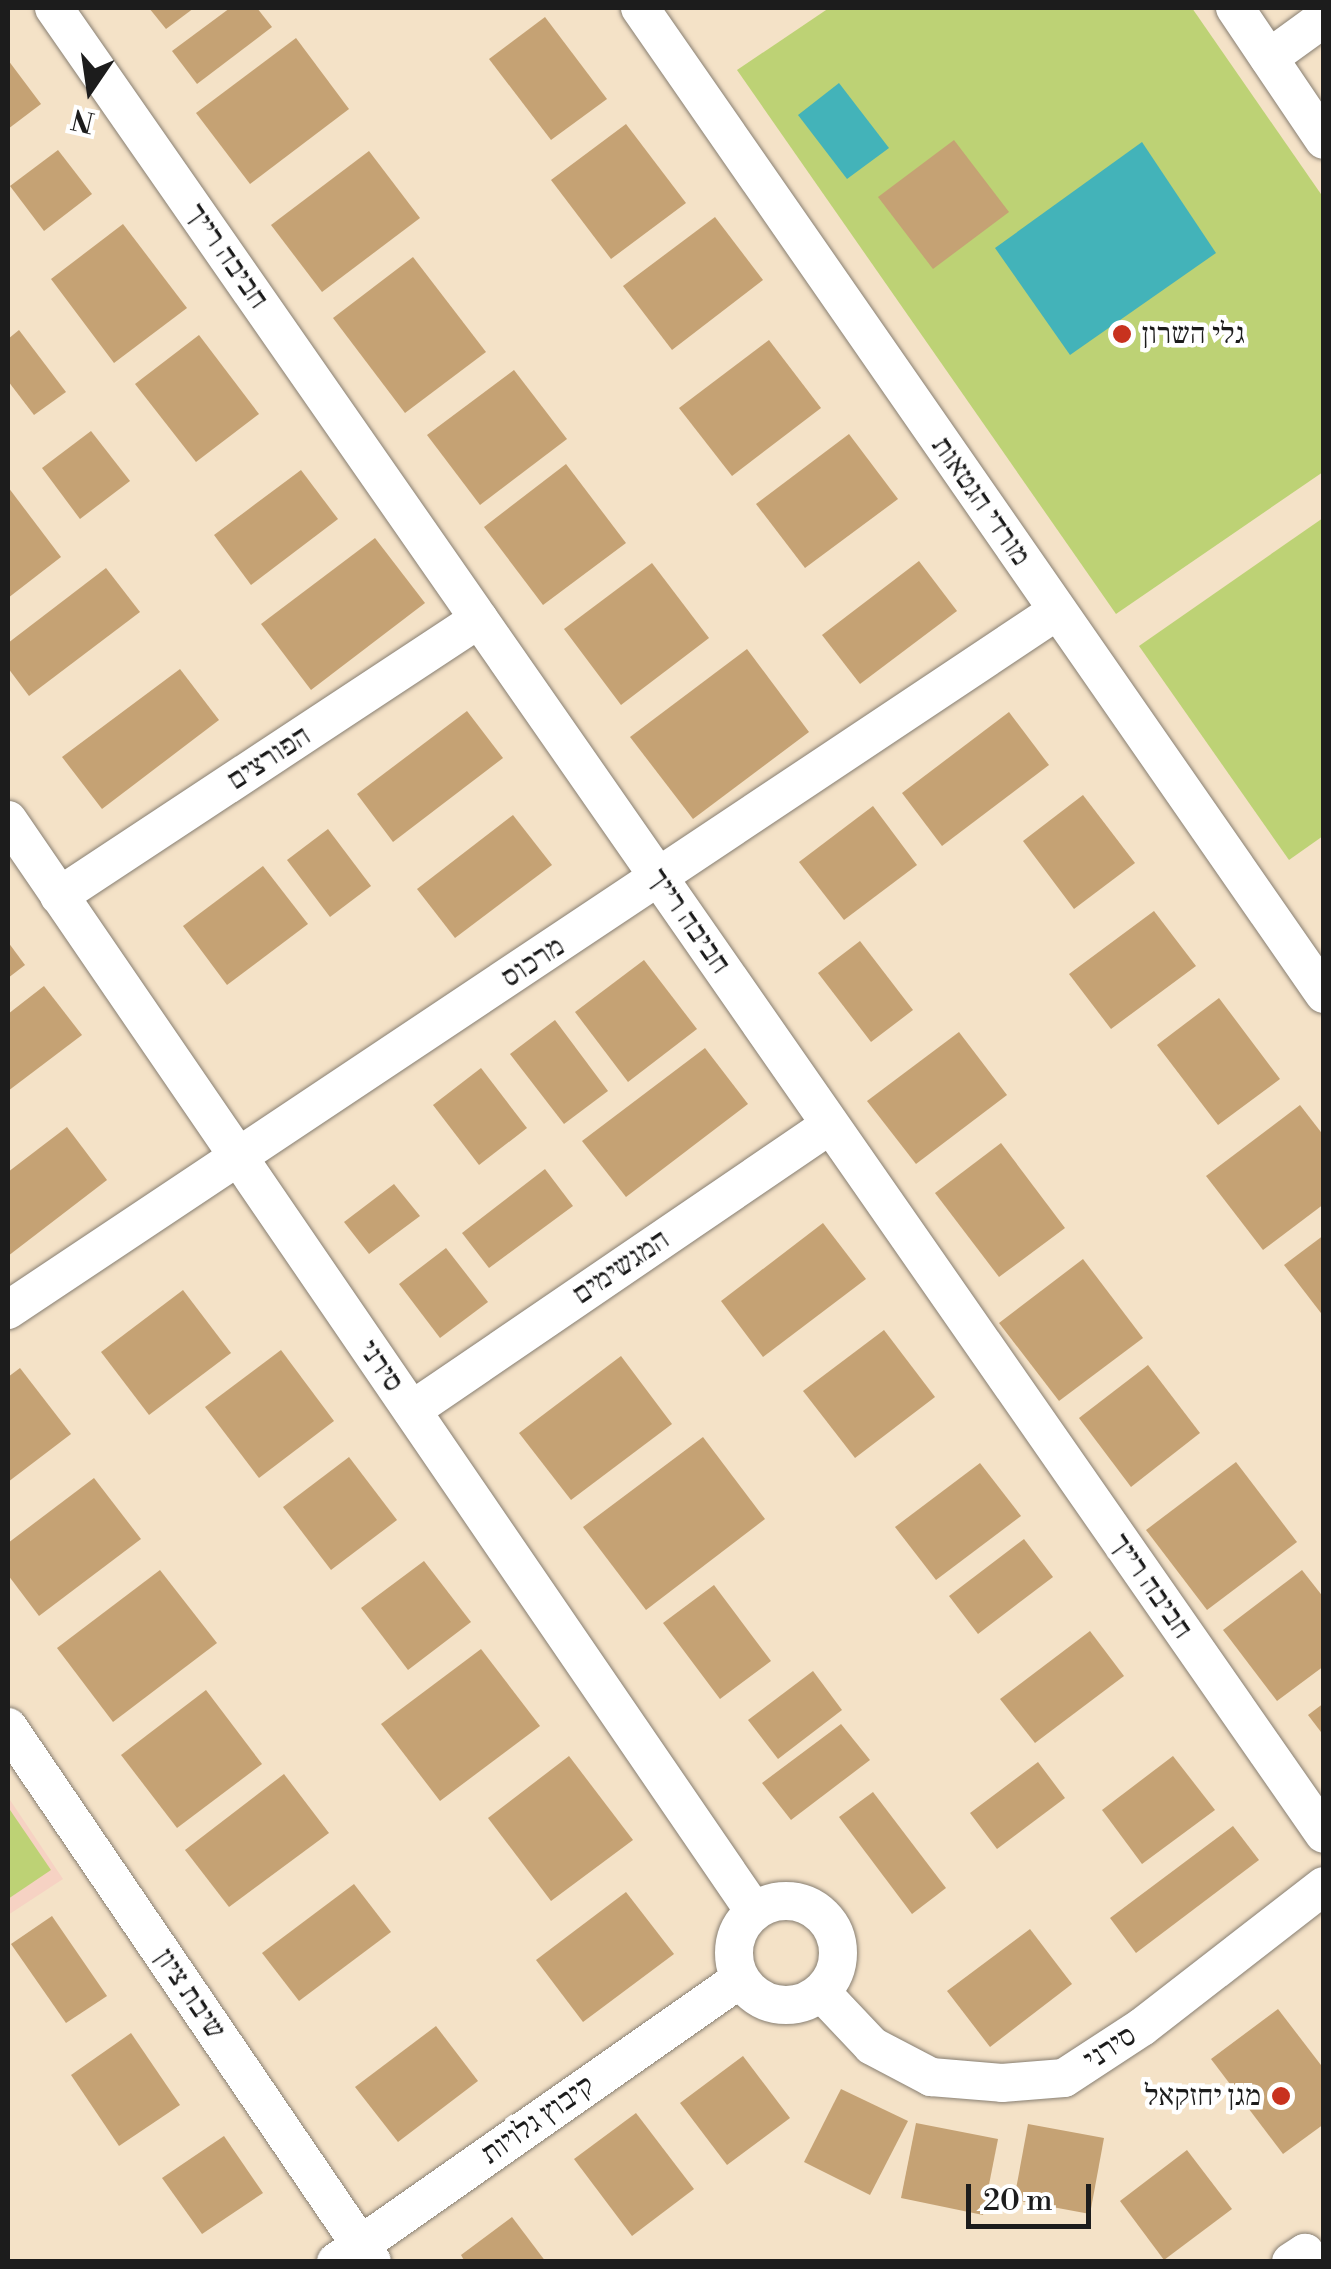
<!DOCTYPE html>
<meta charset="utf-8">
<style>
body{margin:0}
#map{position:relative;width:1331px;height:2269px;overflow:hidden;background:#f4e2c7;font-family:"Libre Bodoni","Frank Ruhl Libre",serif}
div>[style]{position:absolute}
.built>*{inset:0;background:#f6d2c3}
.green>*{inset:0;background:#bdd275}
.water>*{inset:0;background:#43b3b9}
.building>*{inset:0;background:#c5a274}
.roads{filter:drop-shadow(0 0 2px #887f72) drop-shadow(0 0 2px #887f72)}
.street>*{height:38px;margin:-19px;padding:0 19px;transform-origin:19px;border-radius:19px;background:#fff}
.street>.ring{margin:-19px;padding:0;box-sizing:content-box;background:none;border:38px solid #fff;border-radius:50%}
.dots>*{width:28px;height:28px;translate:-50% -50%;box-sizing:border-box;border:5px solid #fff;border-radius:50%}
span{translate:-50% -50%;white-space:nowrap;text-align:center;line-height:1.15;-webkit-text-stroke:9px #fff;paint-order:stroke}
.street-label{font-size:30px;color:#1c1c1c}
.poi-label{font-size:30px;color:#1c1c1c}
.left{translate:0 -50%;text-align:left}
.right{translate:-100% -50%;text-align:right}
.frame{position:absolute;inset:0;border:10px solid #1c1c1c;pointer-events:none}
.north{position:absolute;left:40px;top:40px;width:100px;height:100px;-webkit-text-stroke:8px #fff;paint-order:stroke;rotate:193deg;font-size:28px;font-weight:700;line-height:40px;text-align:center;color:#1c1c1c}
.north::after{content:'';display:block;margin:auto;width:35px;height:45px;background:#1c1c1c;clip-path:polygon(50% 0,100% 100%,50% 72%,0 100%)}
.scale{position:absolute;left:966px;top:2184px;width:125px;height:45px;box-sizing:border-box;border:5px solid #1c1c1c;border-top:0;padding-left:12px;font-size:30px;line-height:35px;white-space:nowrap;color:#1c1c1c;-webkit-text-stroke:8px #fff;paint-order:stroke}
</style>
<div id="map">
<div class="built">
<div style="clip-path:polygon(8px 1797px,63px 1879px,8px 1915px)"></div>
</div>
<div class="green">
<div style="clip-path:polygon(829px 8px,1192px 8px,1323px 197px,1323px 472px,1116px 614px,737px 70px)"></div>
<div style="clip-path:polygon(1323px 518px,1323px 836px,1289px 860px,1139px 646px)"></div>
<div style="clip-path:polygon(8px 1807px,51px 1870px,8px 1899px)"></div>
</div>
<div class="water">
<div style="clip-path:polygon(839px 83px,889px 148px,847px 179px,798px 115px)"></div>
<div style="clip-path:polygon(1142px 142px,1216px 253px,1070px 355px,995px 248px)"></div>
</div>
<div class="building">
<div style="clip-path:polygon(149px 8px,194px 8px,166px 29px)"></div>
<div style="clip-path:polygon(230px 8px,257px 8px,272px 27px,197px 84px,172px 51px)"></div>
<div style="clip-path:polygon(545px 17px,607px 99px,551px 140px,489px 59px)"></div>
<div style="clip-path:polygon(296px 38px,349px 109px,250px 184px,196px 113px)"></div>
<div style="clip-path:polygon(8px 60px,41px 104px,8px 129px)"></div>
<div style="clip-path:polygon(626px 124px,686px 203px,611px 259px,551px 180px)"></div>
<div style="clip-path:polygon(954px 140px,1009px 212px,933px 269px,878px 197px)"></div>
<div style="clip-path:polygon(58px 150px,92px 194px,44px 231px,10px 186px)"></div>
<div style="clip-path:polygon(369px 151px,420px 218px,322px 292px,271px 225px)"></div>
<div style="clip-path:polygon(715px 217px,763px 280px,672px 350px,623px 286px)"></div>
<div style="clip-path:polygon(123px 224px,187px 308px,114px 363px,51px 279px)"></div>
<div style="clip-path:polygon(413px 257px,486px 352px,405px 413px,333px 318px)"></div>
<div style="clip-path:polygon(19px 330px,66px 392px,34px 415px,8px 381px,8px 339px)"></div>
<div style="clip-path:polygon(199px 335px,259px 414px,196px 462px,135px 384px)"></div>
<div style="clip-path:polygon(769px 340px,821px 408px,732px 476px,679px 408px)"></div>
<div style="clip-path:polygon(514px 370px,567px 439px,480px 505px,427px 435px)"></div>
<div style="clip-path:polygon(91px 431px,130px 481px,80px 519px,42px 468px)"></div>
<div style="clip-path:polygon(849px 434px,898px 499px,805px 568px,756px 504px)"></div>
<div style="clip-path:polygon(566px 464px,626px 543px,543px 605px,484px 527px)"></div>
<div style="clip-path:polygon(301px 470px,338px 519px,251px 585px,214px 535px)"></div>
<div style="clip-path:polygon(8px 487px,61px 557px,8px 598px)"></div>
<div style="clip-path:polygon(375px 538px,425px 603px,311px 690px,261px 624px)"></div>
<div style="clip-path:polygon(919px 561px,957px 611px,860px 684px,822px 635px)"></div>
<div style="clip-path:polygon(652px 563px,709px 638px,621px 705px,564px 629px)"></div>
<div style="clip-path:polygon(106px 568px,140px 612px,29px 696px,8px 668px,8px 643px)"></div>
<div style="clip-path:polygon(747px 649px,809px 732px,693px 819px,630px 737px)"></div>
<div style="clip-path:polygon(180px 669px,219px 720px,102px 809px,62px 757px)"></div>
<div style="clip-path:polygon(467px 711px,503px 758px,393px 842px,357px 794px)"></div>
<div style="clip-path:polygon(1009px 712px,1049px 765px,942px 846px,902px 793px)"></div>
<div style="clip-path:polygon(1083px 795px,1135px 863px,1074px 909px,1023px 841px)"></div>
<div style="clip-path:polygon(873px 806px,917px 865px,844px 920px,799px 862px)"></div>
<div style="clip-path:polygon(513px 815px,552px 865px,455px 938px,417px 889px)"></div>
<div style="clip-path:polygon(328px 829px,371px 886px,330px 917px,287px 860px)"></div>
<div style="clip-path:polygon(263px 866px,308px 924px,227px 985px,183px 926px)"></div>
<div style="clip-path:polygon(1154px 911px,1196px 966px,1111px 1029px,1069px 974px)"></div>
<div style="clip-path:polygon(860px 941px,913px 1010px,871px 1042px,818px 973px)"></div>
<div style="clip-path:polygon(8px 942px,25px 965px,8px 978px)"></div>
<div style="clip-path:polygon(644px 960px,697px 1029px,628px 1082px,575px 1012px)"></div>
<div style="clip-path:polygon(44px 986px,82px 1035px,8px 1091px,8px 1014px)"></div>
<div style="clip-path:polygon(1219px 998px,1280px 1079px,1218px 1125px,1157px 1045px)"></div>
<div style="clip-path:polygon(555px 1020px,608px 1091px,564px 1124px,510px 1054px)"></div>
<div style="clip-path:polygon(959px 1032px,1007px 1095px,916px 1164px,867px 1101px)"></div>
<div style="clip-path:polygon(705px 1048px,748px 1104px,626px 1197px,582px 1141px)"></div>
<div style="clip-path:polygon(481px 1068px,527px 1128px,479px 1165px,433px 1105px)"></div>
<div style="clip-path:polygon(1300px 1105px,1324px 1136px,1324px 1204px,1263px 1250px,1206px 1176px)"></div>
<div style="clip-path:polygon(67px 1127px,107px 1180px,8px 1256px,8px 1172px)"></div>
<div style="clip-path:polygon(1001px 1143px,1065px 1228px,999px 1277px,935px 1193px)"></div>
<div style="clip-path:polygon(545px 1169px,573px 1206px,489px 1268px,462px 1233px)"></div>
<div style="clip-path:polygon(394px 1184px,420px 1216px,369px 1254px,344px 1222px)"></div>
<div style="clip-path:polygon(823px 1223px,866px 1279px,763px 1357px,721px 1301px)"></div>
<div style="clip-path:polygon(1324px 1235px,1324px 1317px,1284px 1265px)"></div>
<div style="clip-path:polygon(446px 1248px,488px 1302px,440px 1338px,399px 1284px)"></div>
<div style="clip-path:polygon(1083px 1259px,1143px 1338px,1059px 1401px,999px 1323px)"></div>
<div style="clip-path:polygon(183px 1290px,231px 1353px,149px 1415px,101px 1352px)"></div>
<div style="clip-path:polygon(884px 1330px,935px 1397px,855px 1458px,803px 1391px)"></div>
<div style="clip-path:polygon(281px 1350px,334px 1421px,259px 1478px,205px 1407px)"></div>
<div style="clip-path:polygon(621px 1356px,672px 1424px,571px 1500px,519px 1433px)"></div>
<div style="clip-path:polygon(1148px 1365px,1200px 1433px,1131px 1487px,1079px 1418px)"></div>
<div style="clip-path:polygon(20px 1368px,71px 1434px,8px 1482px,8px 1377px)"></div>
<div style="clip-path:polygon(703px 1437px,765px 1519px,646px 1610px,583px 1527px)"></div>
<div style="clip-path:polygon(349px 1457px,397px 1520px,331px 1570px,283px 1507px)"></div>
<div style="clip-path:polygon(1236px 1462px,1297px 1542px,1207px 1610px,1146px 1530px)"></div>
<div style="clip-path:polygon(980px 1463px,1021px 1516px,936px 1580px,895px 1527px)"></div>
<div style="clip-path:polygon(94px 1478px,141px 1539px,39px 1616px,8px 1575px,8px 1543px)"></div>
<div style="clip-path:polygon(1024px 1539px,1053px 1577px,978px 1634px,949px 1596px)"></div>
<div style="clip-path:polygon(424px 1561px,471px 1622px,408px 1670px,361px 1608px)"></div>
<div style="clip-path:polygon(160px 1570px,217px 1643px,113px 1722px,57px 1648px)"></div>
<div style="clip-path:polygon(1302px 1570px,1324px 1598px,1324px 1666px,1277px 1701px,1223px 1630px)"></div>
<div style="clip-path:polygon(714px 1585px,771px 1661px,720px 1699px,663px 1623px)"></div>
<div style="clip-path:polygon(1090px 1631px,1124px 1676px,1035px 1743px,1000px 1699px)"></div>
<div style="clip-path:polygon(481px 1649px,540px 1726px,440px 1801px,381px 1724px)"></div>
<div style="clip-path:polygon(813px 1671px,842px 1710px,778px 1759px,748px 1720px)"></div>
<div style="clip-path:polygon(206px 1690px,262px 1764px,177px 1828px,121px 1755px)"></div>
<div style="clip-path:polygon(1324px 1703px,1324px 1736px,1308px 1715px)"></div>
<div style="clip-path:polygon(841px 1724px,870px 1760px,791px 1820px,762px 1783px)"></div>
<div style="clip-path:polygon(569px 1756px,633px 1840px,551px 1901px,488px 1818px)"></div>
<div style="clip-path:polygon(1173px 1756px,1215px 1810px,1142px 1864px,1102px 1810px)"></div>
<div style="clip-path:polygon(1038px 1762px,1065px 1798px,997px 1849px,970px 1813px)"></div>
<div style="clip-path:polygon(284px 1774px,329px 1833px,229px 1907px,185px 1850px)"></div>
<div style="clip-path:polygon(873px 1792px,946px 1888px,912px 1914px,839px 1817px)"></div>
<div style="clip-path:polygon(1233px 1826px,1259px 1860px,1136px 1953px,1110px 1918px)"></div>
<div style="clip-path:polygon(354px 1884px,391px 1932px,299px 2001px,262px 1953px)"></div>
<div style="clip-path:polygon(626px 1892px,674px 1954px,583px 2022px,536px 1960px)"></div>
<div style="clip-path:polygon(52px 1916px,107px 1996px,66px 2023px,11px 1944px)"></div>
<div style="clip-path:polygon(1030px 1929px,1072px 1984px,990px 2047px,947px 1991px)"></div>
<div style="clip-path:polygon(1278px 2009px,1324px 2069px,1324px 2124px,1283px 2154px,1211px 2059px)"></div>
<div style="clip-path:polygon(436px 2026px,478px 2081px,398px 2142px,355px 2087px)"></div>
<div style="clip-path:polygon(131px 2033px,180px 2105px,119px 2146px,71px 2075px)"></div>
<div style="clip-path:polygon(743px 2056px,790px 2118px,727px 2165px,680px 2103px)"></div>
<div style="clip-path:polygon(841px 2089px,908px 2121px,870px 2195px,804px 2162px)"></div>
<div style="clip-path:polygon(636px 2113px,694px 2189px,632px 2236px,574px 2159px)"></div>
<div style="clip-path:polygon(916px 2123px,998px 2139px,983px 2215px,901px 2198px)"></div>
<div style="clip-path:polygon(1028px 2124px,1104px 2138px,1090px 2214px,1014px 2200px)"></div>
<div style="clip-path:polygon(224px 2136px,263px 2193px,202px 2234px,162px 2178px)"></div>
<div style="clip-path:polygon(1187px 2150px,1232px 2209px,1164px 2260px,1120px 2201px)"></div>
<div style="clip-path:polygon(512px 2217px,546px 2262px,465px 2262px,461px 2255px)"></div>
</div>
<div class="roads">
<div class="street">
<div style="left:54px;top:8px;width:2224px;rotate:55.18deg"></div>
<div style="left:640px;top:8px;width:1200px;rotate:55.25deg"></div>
<div style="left:1235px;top:8px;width:159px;rotate:56deg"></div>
<div style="left:1269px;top:58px;width:68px;rotate:-36deg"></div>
<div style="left:8px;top:820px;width:1322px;rotate:55.64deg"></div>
<div style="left:59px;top:896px;width:503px;rotate:-33.41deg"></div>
<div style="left:8px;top:1310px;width:1261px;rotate:-33.68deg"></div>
<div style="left:412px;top:1410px;width:506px;rotate:-34.29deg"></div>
<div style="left:8px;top:1727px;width:647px;rotate:55.77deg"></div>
<div class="ring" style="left:734px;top:1901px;width:66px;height:66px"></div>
<div style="left:821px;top:1992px;width:74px;rotate:46.6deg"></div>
<div style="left:872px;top:2046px;width:67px;rotate:27.7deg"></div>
<div style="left:931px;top:2077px;width:71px;rotate:4.8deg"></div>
<div style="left:1002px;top:2083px;width:62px;rotate:-4.6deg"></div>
<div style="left:1064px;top:2078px;width:93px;rotate:-33.2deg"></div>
<div style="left:1142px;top:2027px;width:230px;rotate:-37.8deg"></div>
<div style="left:336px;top:2262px;width:493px;rotate:-35deg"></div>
<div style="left:1291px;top:2262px;width:17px;rotate:-33deg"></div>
<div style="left:1305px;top:2253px;width:11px;rotate:56deg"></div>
</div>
</div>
<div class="dots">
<div style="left:1122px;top:334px;background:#c8321e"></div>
<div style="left:1281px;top:2096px;background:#c8321e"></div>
</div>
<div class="street-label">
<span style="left:227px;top:256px;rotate:55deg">חביבה רייך</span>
<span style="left:981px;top:501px;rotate:55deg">מורדי הגטאות</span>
<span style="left:269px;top:758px;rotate:-33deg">הפורצים</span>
<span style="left:689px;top:921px;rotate:55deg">חביבה רייך</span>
<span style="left:533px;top:962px;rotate:-33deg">מרכוס</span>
<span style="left:621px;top:1267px;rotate:-34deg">המגשימים</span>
<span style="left:381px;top:1366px;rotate:55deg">סירני</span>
<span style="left:1151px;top:1586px;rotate:55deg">חביבה רייך</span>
<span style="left:190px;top:1994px;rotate:56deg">שיבת ציון</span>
<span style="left:1110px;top:2048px;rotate:-33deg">סירני</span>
<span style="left:538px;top:2120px;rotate:-35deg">קיבוץ גלויות</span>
</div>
<div class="poi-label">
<span class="left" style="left:1142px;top:334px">גלי השרון</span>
<span class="right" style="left:1261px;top:2096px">מגן יחזקאל</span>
</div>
<div class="frame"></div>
<div class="north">N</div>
<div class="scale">20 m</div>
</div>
